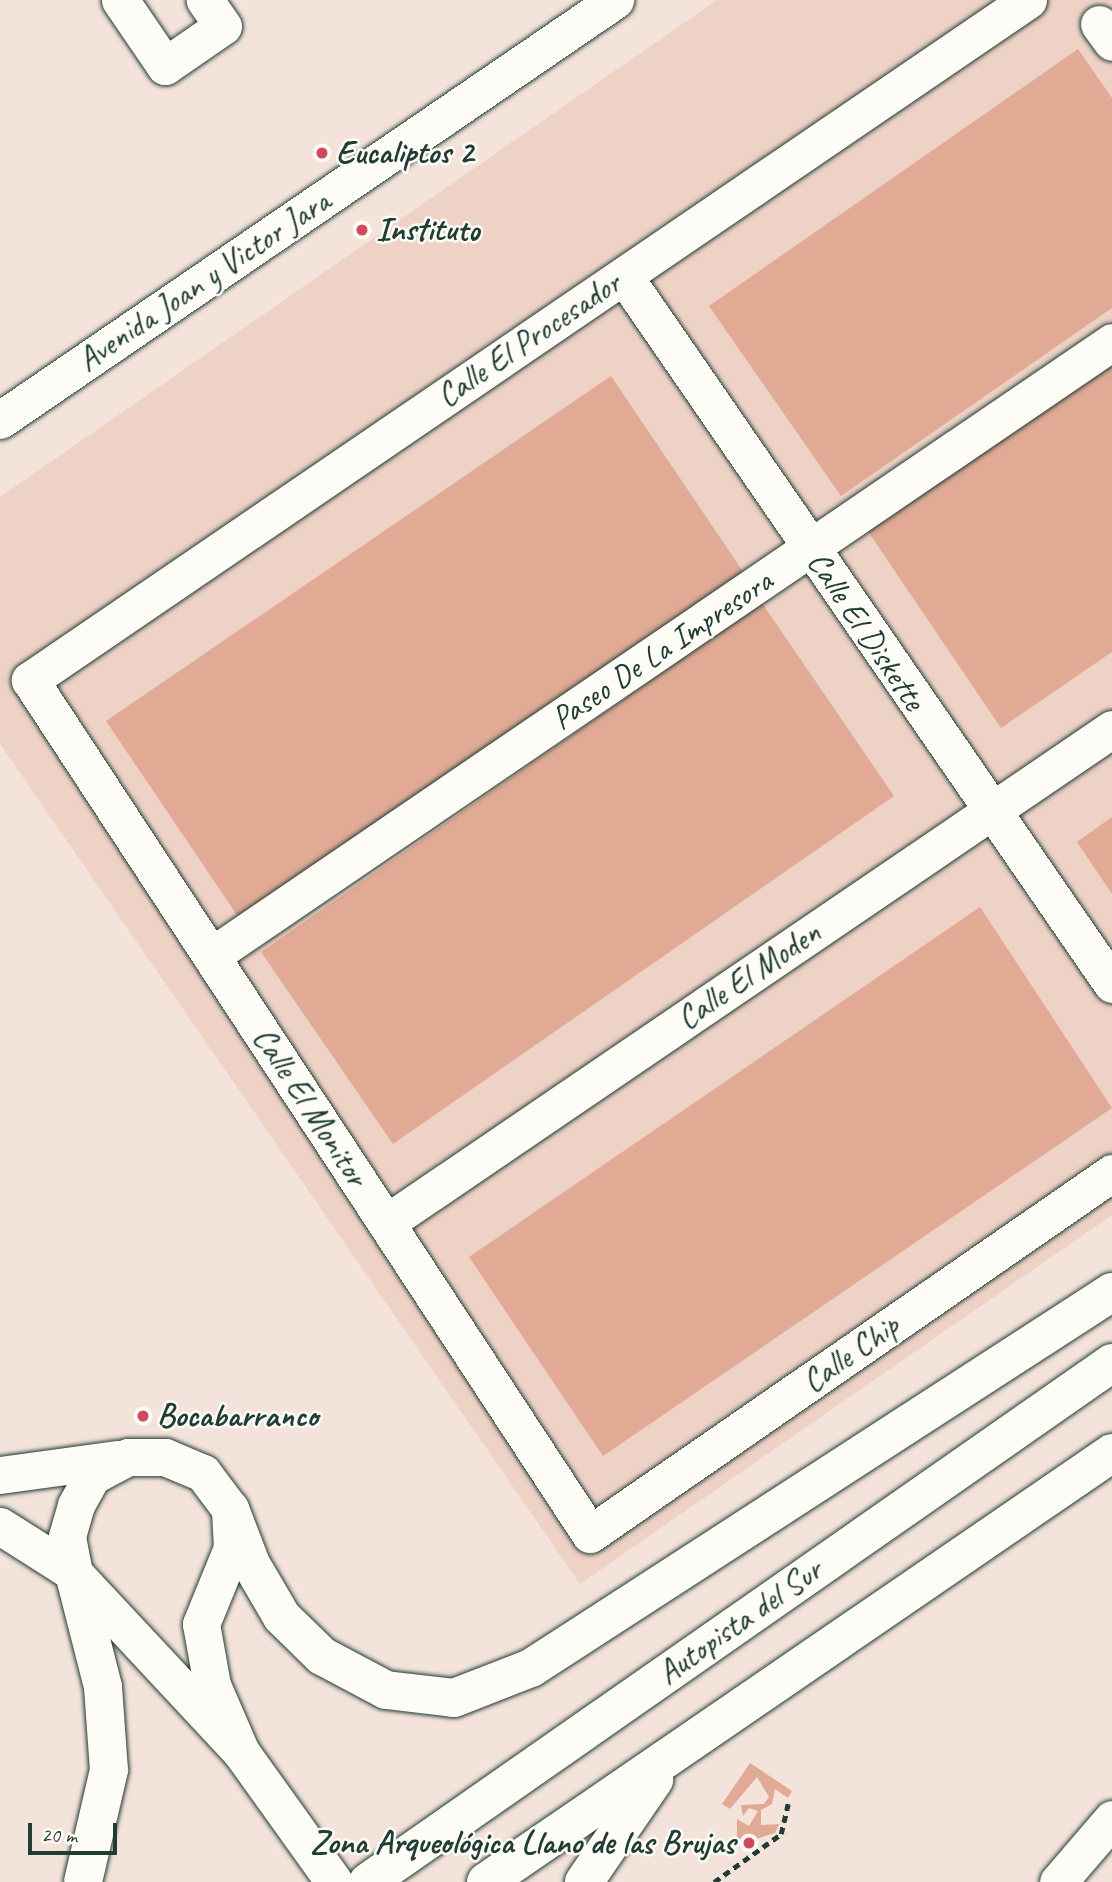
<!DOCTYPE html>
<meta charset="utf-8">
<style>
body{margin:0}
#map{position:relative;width:1112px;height:1882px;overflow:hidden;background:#f4e3da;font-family:Caveat,sans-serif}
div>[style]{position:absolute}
.built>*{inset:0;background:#eed2c5}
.building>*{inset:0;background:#e0aa95}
.path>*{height:4.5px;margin-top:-2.25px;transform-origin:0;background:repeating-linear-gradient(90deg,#1f3d34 0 7px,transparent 0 12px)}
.roads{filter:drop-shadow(0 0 2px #1f3d34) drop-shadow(0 0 2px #1f3d34)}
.minor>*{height:37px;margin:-18.5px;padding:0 18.5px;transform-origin:18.5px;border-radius:18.5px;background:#fdfcf7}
.highway>*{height:38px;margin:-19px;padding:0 19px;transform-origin:19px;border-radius:19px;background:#fdfcf7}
.dots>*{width:19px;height:19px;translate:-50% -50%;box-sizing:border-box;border:4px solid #fdfcf7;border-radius:50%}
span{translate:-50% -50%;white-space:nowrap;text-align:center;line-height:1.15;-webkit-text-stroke:5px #fdfcf7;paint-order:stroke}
.poi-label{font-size:33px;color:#1f3d34;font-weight:700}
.left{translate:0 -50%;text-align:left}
.right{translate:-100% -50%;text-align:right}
.street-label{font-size:33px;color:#1f3d34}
.scale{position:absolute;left:28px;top:1823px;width:89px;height:32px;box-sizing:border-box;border:4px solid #1f3d34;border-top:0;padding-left:9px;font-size:21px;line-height:24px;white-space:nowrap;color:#1f3d34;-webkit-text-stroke:5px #fdfcf7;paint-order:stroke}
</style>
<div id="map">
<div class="built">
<div style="clip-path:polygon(717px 0,1112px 0,1112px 1215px,580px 1584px,0 744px,0 497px)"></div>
</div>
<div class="building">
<div style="clip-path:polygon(1078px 49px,1112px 98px,1112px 308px,841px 496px,709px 306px)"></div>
<div style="clip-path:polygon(1112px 362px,1112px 652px,1001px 728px,867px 530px)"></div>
<div style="clip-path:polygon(611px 376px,744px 573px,239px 918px,106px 721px)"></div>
<div style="clip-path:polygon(762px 603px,894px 796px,393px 1144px,261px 952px)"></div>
<div style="clip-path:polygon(1112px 817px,1112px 894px,1077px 842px)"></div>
<div style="clip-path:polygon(980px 907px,1112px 1108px,603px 1456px,469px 1257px)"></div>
<div style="clip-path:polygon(750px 1763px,792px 1791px,788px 1798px,775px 1789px,772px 1804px,761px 1810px,761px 1825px,779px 1824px,775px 1833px,737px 1845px,737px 1819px,749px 1826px,758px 1811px,749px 1808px,743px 1816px,741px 1805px,764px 1804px,769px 1797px,757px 1777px,730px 1809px,722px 1804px)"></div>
</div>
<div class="path">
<div style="left:714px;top:1882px;width:82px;rotate:-35.6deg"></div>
<div style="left:781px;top:1834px;width:31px;rotate:-77deg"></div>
</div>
<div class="roads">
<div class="minor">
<div style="left:120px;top:0;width:80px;rotate:55.7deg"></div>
<div style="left:165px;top:66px;width:70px;rotate:-34.6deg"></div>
<div style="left:223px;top:26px;width:32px;rotate:-125deg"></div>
<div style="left:1028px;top:0;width:1208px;rotate:145.73deg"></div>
<div style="left:30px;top:680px;width:1021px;rotate:56.75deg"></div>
<div style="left:590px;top:1534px;width:635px;rotate:-34.67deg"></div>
<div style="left:1099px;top:24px;width:22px;rotate:54deg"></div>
<div style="left:624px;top:276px;width:860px;rotate:55.42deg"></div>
<div style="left:0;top:420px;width:745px;rotate:-34.33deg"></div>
<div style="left:211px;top:956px;width:1090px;rotate:-34.27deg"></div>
<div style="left:386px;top:1223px;width:878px;rotate:-34.23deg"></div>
<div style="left:0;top:1475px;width:118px;rotate:-7.8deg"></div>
<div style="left:0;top:1526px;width:88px;rotate:32.4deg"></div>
<div style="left:241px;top:1752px;width:73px;rotate:-113.4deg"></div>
<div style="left:212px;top:1685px;width:62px;rotate:-100.2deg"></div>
<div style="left:201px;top:1624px;width:82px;rotate:-67.8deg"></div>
<div style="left:232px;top:1548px;width:39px;rotate:-93deg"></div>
<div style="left:230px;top:1509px;width:45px;rotate:-126.9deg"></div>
<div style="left:203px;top:1473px;width:41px;rotate:-157.2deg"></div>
<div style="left:165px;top:1457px;width:37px;rotate:180deg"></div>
<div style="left:128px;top:1457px;width:41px;rotate:152.2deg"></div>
<div style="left:92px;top:1476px;width:33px;rotate:119deg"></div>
<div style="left:76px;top:1505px;width:33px;rotate:106deg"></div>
<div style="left:67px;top:1537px;width:37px;rotate:79deg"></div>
<div style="left:74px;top:1573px;width:245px;rotate:47deg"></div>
<div style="left:241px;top:1752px;width:160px;rotate:54.4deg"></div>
<div style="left:1058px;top:1882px;width:83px;rotate:-49.4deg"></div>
</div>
<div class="highway">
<div style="left:230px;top:1509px;width:59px;rotate:69.1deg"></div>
<div style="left:251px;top:1564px;width:61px;rotate:59.7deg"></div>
<div style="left:282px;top:1617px;width:56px;rotate:44.3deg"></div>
<div style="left:322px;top:1656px;width:72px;rotate:28deg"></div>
<div style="left:386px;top:1690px;width:68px;rotate:6.7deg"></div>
<div style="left:454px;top:1698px;width:83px;rotate:-21.3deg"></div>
<div style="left:531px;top:1668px;width:692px;rotate:-32.91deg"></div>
<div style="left:74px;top:1573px;width:118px;rotate:75.7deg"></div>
<div style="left:103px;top:1687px;width:83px;rotate:85.9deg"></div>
<div style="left:109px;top:1770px;width:115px;rotate:103.1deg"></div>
<div style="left:368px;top:1882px;width:907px;rotate:-34.9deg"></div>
<div style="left:486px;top:1882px;width:759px;rotate:-34.42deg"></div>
<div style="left:584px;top:1882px;width:124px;rotate:-55.5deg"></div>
</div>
</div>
<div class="dots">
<div style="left:322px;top:153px;background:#d1495b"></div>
<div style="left:362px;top:230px;background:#d1495b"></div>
<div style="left:143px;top:1416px;background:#d1495b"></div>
<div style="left:749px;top:1843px;background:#d1495b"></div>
</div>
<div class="poi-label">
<span class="left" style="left:336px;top:153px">Eucaliptos 2</span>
<span class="left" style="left:376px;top:230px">Instituto</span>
<span class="left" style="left:157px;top:1416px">Bocabarranco</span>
<span class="right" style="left:735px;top:1843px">Zona Arqueológica Llano de las Brujas</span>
</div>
<div class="street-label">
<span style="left:204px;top:281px;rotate:-34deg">Avenida Joan y Victor Jara</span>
<span style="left:529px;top:340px;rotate:-34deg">Calle El Procesador</span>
<span style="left:866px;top:631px;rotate:56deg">Calle El Diskette</span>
<span style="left:662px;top:650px;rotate:-34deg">Paseo De La Impresora</span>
<span style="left:749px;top:976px;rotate:-34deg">Calle El Moden</span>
<span style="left:310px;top:1107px;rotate:57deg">Calle El Monitor</span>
<span style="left:851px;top:1354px;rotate:-35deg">Calle Chip</span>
<span style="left:740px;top:1622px;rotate:-35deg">Autopista del Sur</span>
</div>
<div class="scale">20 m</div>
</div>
